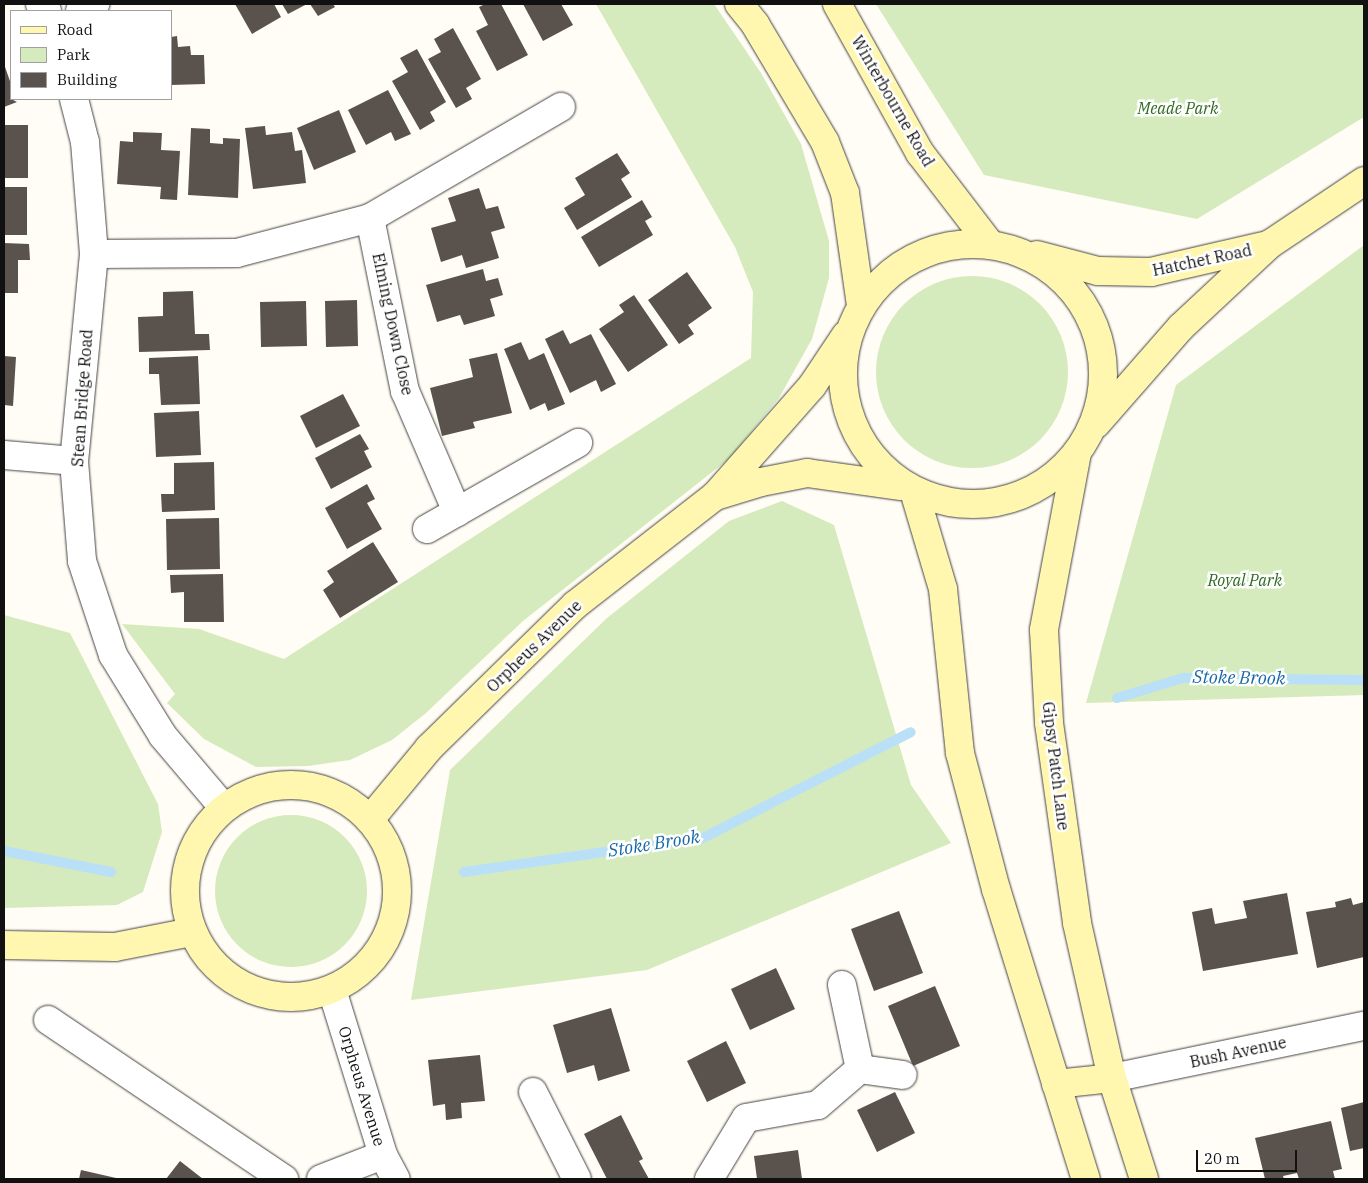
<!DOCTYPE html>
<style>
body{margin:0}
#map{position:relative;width:1368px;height:1183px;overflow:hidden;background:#fffdf5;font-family:"IBM Plex Serif",serif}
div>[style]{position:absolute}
.green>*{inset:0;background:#d5ebbd}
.round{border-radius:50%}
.stream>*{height:10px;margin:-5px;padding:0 5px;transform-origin:5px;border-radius:5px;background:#b9e0f7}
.building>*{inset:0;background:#5a524d}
.roads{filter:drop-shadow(0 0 1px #444) drop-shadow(0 0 1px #444)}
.street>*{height:28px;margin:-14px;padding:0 14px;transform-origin:14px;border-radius:14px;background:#fff}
.secondary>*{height:28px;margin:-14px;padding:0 14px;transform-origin:14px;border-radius:14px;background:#fff6b0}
.secondary>.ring{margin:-14px;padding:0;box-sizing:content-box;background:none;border:28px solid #fff6b0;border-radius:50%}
span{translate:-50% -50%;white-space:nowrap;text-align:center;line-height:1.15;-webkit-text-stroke:5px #fff;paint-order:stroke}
.street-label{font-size:16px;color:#111}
.park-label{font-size:16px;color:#2f6b1f;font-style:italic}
.water-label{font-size:18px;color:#1768a6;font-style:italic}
.frame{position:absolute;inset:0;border:5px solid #111;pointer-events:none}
.legend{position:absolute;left:10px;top:10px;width:162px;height:90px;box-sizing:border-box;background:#fff;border:1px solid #a0a0a0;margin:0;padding:6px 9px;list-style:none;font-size:15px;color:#111}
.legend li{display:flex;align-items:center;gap:10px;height:25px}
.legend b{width:25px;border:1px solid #a0a0a0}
.scale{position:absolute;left:1196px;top:1150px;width:101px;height:22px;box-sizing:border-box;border:2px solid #111;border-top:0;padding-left:6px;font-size:15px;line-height:18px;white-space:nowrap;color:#111;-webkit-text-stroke:4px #fff;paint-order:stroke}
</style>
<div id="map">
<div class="green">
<div style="clip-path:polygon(596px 4px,714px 4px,761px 73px,801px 144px,829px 241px,829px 278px,812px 339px,779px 398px,730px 458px,523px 621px,426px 713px,392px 740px,350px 760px,308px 766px,256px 767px,204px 739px,167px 703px,175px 694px,122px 624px,199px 629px,284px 659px,751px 358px,753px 292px,735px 247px)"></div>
<div style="clip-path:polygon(876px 4px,1364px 4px,1364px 117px,1197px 219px,984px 175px)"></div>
<div style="clip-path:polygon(1364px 245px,1364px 695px,1086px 703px,1176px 385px)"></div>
<div class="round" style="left:876px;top:276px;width:192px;height:192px"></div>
<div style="clip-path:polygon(782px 501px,834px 525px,911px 785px,951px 843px,647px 970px,411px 1000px,450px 770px,607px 618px,729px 521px)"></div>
<div style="clip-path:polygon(4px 615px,70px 633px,158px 804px,162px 832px,143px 892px,117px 905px,4px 908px)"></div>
<div class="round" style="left:215px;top:815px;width:152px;height:152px"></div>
</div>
<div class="stream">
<div style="left:1117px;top:698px;width:69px;rotate:-16.9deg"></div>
<div style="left:1183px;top:678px;width:181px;rotate:0.6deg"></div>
<div style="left:4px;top:851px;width:109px;rotate:11.1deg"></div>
<div style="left:464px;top:872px;width:241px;rotate:-8.1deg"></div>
<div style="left:703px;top:838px;width:233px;rotate:-27deg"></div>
</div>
<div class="building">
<div style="clip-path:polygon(235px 4px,274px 4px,281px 17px,252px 34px)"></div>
<div style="clip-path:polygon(282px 4px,307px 4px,288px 14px)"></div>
<div style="clip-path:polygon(310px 4px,333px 4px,335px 7px,318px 16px)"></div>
<div style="clip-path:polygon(485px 4px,501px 4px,528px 55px,497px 71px,476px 31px,488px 25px,479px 7px)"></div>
<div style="clip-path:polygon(523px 4px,561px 4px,573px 25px,543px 41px)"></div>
<div style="clip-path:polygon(453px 28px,481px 79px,466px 88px,472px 99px,456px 108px,428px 59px,441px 52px,434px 39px)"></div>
<div style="clip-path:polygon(177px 36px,178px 47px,190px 46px,191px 55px,204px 55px,205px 84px,171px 85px,171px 37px)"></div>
<div style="clip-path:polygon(417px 49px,446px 102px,430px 112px,435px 121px,420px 130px,392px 81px,408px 72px,400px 58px)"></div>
<div style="clip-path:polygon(4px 64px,11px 84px,11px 99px,17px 102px,4px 107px)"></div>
<div style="clip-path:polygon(388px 90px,411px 134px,395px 141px,391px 132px,366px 145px,348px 110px)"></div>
<div style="clip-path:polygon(339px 110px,356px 152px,314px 170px,297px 128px)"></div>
<div style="clip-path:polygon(4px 125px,28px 125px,28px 178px,4px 178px)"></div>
<div style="clip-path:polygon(265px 126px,266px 135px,292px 132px,295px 151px,302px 150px,306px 183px,253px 189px,245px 128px)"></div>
<div style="clip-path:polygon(191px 128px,210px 129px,210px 143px,223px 144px,223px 138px,240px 139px,238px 198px,188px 195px)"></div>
<div style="clip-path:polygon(133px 132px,162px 133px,161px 150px,180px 151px,177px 200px,160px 199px,161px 187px,117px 184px,120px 141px,133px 142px)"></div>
<div style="clip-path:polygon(617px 153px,630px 173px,621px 179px,632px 197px,577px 230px,564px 208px,585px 195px,575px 178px)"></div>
<div style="clip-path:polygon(4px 187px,27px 187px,27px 235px,4px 235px)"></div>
<div style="clip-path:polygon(479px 188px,486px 209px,498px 206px,505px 228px,491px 232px,499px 258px,466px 268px,462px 255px,441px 262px,431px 228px,456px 221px,448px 198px)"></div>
<div style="clip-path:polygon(642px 200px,652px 217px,645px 221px,653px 235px,599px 267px,581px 237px)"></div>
<div style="clip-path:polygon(4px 243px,29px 244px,30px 260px,18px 260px,18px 293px,4px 293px)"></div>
<div style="clip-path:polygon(483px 269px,486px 281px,498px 278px,503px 295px,490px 299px,495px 316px,464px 325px,460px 315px,437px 322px,426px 285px)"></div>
<div style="clip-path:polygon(687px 272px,712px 308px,688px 325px,694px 334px,679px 344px,648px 300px)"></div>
<div style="clip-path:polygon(193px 291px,195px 334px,209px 334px,210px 350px,139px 352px,138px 317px,163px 316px,163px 292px)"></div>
<div style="clip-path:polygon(634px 295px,668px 345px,628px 372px,599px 329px,624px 312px,619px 305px)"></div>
<div style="clip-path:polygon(357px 300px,358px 346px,326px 347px,325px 301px)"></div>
<div style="clip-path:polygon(306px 301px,307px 346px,261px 347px,260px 302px)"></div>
<div style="clip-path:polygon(563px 330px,570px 344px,591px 334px,616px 384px,601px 392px,596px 380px,570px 393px,545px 339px)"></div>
<div style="clip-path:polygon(521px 342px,529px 360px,544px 353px,565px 404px,548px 411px,545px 403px,530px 410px,504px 349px)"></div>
<div style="clip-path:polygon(497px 353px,512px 413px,473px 422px,475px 428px,442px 436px,430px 388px,473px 377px,469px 359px)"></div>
<div style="clip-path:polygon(4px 356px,16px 357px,13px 406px,4px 405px)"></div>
<div style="clip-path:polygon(198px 356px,200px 404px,161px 405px,159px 374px,149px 374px,149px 358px)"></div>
<div style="clip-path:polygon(343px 394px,360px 426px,316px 448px,300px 416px)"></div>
<div style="clip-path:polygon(199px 411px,201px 455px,156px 457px,154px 413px)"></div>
<div style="clip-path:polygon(360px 434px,369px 449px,364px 451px,372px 467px,331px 489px,315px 458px)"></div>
<div style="clip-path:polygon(214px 462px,215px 510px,162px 512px,161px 494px,174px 494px,174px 463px)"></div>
<div style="clip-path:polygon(367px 484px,375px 499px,367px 503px,382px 529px,347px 549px,325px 508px)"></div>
<div style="clip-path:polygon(219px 518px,220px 569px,167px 570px,166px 519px)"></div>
<div style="clip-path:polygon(373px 542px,398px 582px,340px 618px,323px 590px,334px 582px,327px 571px)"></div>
<div style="clip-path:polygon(223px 574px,224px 622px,184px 622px,184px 592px,171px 593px,170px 575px)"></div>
<div style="clip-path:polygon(1287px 893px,1298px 954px,1203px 971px,1192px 912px,1212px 908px,1215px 924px,1247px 918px,1243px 901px)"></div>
<div style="clip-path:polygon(1351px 898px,1353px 905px,1364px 902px,1364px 957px,1317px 968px,1306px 912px,1336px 907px,1335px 902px)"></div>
<div style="clip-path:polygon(899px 911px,923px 973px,874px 991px,851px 929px)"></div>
<div style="clip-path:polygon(776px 968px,795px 1009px,750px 1030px,731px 989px)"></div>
<div style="clip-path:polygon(935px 986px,960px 1046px,913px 1066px,888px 1006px)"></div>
<div style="clip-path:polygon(611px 1008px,630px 1071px,598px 1081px,594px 1065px,567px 1073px,553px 1025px)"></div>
<div style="clip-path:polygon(726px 1041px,746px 1083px,707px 1102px,687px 1061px)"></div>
<div style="clip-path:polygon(480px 1055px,485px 1101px,461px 1103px,462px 1118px,446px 1120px,445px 1104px,433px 1106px,428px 1060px)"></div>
<div style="clip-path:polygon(895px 1092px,915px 1133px,877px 1152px,857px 1110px)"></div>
<div style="clip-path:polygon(1364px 1102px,1364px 1148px,1350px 1151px,1341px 1108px)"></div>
<div style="clip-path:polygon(621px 1115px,643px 1159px,639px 1161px,649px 1179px,607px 1179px,584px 1134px)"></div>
<div style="clip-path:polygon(1331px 1121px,1342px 1169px,1333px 1171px,1335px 1179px,1299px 1179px,1297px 1173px,1283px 1176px,1284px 1179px,1265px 1179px,1255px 1138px)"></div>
<div style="clip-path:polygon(798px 1150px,802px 1179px,757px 1179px,754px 1156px)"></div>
<div style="clip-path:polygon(180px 1161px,203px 1179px,166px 1179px)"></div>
<div style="clip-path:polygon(81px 1170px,116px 1178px,116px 1179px,79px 1179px)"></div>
</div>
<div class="roads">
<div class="street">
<div style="left:40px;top:4px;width:10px;rotate:45deg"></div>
<div style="left:80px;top:11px;width:17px;rotate:-25deg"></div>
<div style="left:74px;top:99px;width:44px;rotate:75.7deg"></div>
<div style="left:85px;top:142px;width:112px;rotate:85.4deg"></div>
<div style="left:94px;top:254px;width:208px;rotate:95.5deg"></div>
<div style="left:74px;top:461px;width:100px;rotate:85.4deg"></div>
<div style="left:82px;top:561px;width:99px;rotate:71.7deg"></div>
<div style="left:113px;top:655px;width:95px;rotate:58.3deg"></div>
<div style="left:163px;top:736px;width:94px;rotate:49.7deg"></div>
<div style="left:370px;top:218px;width:177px;rotate:78.6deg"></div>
<div style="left:405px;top:391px;width:132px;rotate:66.7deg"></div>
<div style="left:94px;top:254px;width:143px;rotate:-0.4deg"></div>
<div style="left:237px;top:253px;width:138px;rotate:-14.7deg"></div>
<div style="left:370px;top:218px;width:221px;rotate:-30.2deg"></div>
<div style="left:4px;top:455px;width:70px;rotate:4.9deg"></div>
<div style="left:427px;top:529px;width:174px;rotate:-29.7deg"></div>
<div style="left:332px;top:990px;width:173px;rotate:72.8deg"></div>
<div style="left:383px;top:1155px;width:27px;rotate:62deg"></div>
<div style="left:48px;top:1020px;width:285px;rotate:34deg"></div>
<div style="left:860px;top:1069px;width:43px;rotate:7.9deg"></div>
<div style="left:1112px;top:1078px;width:257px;rotate:-11.7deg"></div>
<div style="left:533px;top:1092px;width:97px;rotate:63.2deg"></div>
<div style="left:321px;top:1179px;width:66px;rotate:-21.2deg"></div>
<div style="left:709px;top:1179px;width:71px;rotate:-58.8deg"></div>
<div style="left:746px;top:1118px;width:73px;rotate:-10.2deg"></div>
<div style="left:818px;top:1105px;width:55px;rotate:-40.6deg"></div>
<div style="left:860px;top:1069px;width:86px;rotate:-102.1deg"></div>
</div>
<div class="secondary">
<div style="left:739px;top:4px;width:26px;rotate:51deg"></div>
<div style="left:755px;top:24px;width:137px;rotate:59.3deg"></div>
<div style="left:825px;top:142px;width:55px;rotate:68.6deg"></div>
<div style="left:845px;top:193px;width:114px;rotate:81.9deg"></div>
<div style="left:837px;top:4px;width:171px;rotate:60.9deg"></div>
<div style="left:920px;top:153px;width:113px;rotate:52.5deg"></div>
<div class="ring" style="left:843px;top:244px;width:232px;height:232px"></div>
<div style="left:1037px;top:255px;width:63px;rotate:14.7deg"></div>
<div style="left:1098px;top:271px;width:53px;rotate:1.1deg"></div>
<div style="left:1151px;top:272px;width:116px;rotate:-13deg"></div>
<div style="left:1096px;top:424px;width:129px;rotate:-48.8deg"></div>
<div style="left:1181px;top:327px;width:122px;rotate:-43deg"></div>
<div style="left:1270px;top:244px;width:113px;rotate:-33.8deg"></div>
<div style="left:1077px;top:453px;width:180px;rotate:100.6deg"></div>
<div style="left:1044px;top:630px;width:93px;rotate:86.9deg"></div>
<div style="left:1049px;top:723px;width:202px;rotate:82deg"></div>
<div style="left:1077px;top:923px;width:159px;rotate:77.3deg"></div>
<div style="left:1112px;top:1078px;width:106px;rotate:72.4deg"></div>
<div style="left:914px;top:491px;width:102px;rotate:73.5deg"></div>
<div style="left:943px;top:589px;width:165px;rotate:84.1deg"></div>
<div style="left:960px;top:753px;width:141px;rotate:75.2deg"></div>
<div style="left:996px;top:889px;width:304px;rotate:72.8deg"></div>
<div style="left:715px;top:496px;width:48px;rotate:-16.9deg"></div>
<div style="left:761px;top:482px;width:47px;rotate:-11.1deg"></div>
<div style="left:807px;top:473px;width:95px;rotate:7.9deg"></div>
<div class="ring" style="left:185px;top:785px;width:184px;height:184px"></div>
<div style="left:372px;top:817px;width:89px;rotate:-50.4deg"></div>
<div style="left:429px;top:748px;width:204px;rotate:-44.4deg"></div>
<div style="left:575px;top:605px;width:177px;rotate:-37.9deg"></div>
<div style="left:715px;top:496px;width:147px;rotate:-48.6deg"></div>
<div style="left:812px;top:386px;width:61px;rotate:-56.3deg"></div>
<div style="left:4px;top:945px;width:111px;rotate:1deg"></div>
<div style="left:115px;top:947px;width:78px;rotate:-11deg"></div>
<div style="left:1056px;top:1084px;width:56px;rotate:-6.1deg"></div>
</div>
</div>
<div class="street-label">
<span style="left:893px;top:101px;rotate:60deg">Winterbourne Road</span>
<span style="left:1202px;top:260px;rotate:-12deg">Hatchet Road</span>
<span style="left:393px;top:324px;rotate:78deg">Elming Down Close</span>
<span style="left:82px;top:398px;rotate:-86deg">Stean Bridge Road</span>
<span style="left:534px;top:646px;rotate:-44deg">Orpheus Avenue</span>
<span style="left:1056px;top:766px;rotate:83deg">Gipsy Patch Lane</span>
<span style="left:1238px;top:1052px;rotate:-12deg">Bush Avenue</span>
<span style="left:362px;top:1086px;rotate:73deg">Orpheus Avenue</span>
</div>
<div class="park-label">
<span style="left:1178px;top:108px">Meade Park</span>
<span style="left:1245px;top:580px">Royal Park</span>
</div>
<div class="water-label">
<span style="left:1239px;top:678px;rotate:1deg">Stoke Brook</span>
<span style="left:654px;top:844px;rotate:-9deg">Stoke Brook</span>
</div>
<div class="frame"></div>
<ul class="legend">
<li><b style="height:6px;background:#fff6b0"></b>Road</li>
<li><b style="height:14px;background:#d5ebbd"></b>Park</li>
<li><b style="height:14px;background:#5a524d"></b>Building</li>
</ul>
<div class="scale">20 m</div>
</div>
